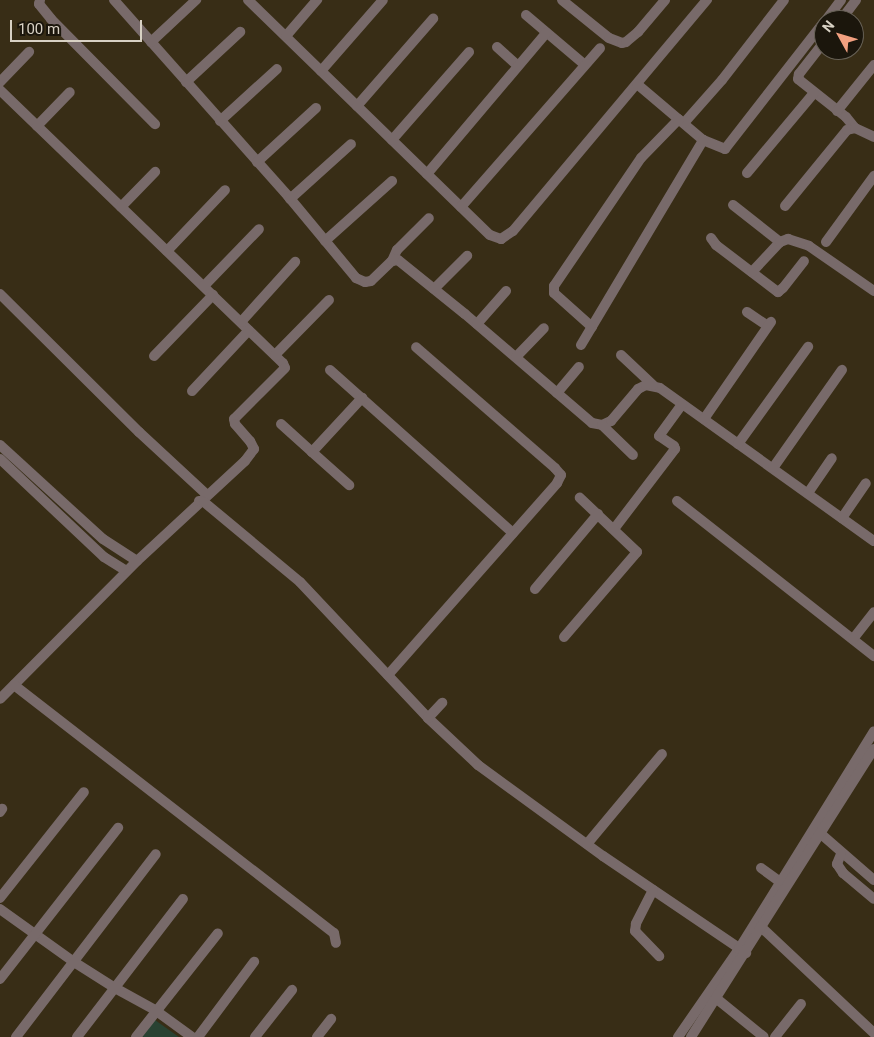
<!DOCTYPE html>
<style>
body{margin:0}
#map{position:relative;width:874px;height:1037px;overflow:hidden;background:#382d16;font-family:Roboto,sans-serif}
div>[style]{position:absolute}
.green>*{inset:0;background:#294232}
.minor>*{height:10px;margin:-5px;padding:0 5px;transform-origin:5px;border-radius:5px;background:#786a6a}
span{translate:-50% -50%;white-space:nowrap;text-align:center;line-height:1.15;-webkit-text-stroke:4.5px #1b160c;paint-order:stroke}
.north{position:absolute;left:814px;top:10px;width:50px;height:50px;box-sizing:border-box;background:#1b160c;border:1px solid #676156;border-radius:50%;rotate:309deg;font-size:14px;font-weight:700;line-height:20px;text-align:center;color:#d8d1c4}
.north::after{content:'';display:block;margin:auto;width:18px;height:22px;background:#f2a080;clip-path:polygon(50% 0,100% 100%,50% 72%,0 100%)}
.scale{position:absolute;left:10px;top:20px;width:132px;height:22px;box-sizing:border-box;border:2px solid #d8d1c4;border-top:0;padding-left:6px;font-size:15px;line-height:18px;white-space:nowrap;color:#d8d1c4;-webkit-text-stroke:4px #1b160c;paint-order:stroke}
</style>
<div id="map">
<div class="green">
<div style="clip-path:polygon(155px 1020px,179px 1037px,142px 1037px)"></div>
</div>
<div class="minor">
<div style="left:40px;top:0;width:4px;rotate:104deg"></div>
<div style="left:39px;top:4px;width:19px;rotate:51deg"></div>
<div style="left:51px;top:19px;width:148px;rotate:45.3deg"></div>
<div style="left:114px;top:0;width:262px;rotate:48.4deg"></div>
<div style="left:288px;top:196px;width:107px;rotate:50.3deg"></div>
<div style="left:356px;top:278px;width:10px;rotate:24deg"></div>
<div style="left:365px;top:282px;width:6px;rotate:-9deg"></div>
<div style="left:371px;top:281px;width:29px;rotate:-44deg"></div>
<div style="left:392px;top:261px;width:6px;rotate:-9deg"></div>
<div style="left:398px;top:260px;width:86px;rotate:38.9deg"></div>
<div style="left:465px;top:314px;width:167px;rotate:40.6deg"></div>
<div style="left:592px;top:423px;width:10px;rotate:11deg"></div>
<div style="left:602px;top:425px;width:10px;rotate:-24deg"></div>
<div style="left:611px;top:421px;width:42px;rotate:-49.8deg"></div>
<div style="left:638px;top:389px;width:9px;rotate:-27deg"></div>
<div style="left:646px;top:385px;width:14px;rotate:12deg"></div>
<div style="left:660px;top:388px;width:263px;rotate:35.6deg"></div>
<div style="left:248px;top:0;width:337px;rotate:44.2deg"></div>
<div style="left:490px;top:235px;width:12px;rotate:20deg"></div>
<div style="left:501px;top:239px;width:14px;rotate:-34deg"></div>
<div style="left:513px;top:231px;width:302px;rotate:-50deg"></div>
<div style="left:562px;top:0;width:60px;rotate:39deg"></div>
<div style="left:609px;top:38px;width:14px;rotate:21deg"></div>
<div style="left:622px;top:43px;width:4px;rotate:-14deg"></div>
<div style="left:626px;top:42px;width:16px;rotate:-40deg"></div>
<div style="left:638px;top:32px;width:42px;rotate:-49.8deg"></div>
<div style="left:526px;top:15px;width:77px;rotate:40.3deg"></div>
<div style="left:826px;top:20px;width:25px;rotate:-53deg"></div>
<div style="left:841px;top:20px;width:25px;rotate:-53deg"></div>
<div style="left:286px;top:36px;width:48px;rotate:-49.3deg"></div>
<div style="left:151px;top:42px;width:62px;rotate:-43deg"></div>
<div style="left:824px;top:42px;width:41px;rotate:128deg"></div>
<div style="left:799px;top:74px;width:5px;rotate:101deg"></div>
<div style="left:798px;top:79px;width:61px;rotate:38.4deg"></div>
<div style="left:846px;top:117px;width:14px;rotate:51deg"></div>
<div style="left:497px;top:47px;width:28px;rotate:42deg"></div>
<div style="left:321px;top:71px;width:94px;rotate:-48.9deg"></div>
<div style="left:0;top:82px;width:42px;rotate:-46deg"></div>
<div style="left:186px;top:82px;width:74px;rotate:-42.8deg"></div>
<div style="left:637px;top:84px;width:87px;rotate:40.3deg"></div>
<div style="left:703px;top:140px;width:24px;rotate:22deg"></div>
<div style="left:725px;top:149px;width:161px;rotate:-52.1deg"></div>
<div style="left:0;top:90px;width:393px;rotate:44deg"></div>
<div style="left:283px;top:363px;width:5px;rotate:68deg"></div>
<div style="left:285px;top:368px;width:72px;rotate:135deg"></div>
<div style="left:234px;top:419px;width:5px;rotate:79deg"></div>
<div style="left:235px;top:424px;width:23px;rotate:49deg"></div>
<div style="left:250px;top:441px;width:9px;rotate:63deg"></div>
<div style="left:254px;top:449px;width:15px;rotate:127deg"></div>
<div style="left:245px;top:461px;width:147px;rotate:137.2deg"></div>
<div style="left:137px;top:561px;width:194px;rotate:134.8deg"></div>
<div style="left:357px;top:106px;width:116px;rotate:-48.9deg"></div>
<div style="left:837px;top:111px;width:59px;rotate:-51.2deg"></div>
<div style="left:220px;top:121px;width:77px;rotate:-42.4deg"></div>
<div style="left:684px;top:123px;width:57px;rotate:-48.5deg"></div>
<div style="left:722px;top:80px;width:101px;rotate:-52.2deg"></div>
<div style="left:37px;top:126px;width:47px;rotate:-45.9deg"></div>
<div style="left:392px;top:140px;width:117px;rotate:-48.8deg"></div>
<div style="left:257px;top:162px;width:80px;rotate:-42.5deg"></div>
<div style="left:747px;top:173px;width:104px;rotate:-50.1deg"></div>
<div style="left:427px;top:174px;width:185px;rotate:-49.8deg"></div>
<div style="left:290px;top:199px;width:82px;rotate:-42deg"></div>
<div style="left:733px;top:205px;width:60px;rotate:38.2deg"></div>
<div style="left:785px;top:206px;width:98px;rotate:-50.8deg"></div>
<div style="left:847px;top:130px;width:8px;rotate:-14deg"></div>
<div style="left:855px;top:128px;width:21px;rotate:25deg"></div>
<div style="left:121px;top:207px;width:49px;rotate:-45.8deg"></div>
<div style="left:461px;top:207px;width:211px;rotate:-48.8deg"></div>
<div style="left:711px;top:238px;width:9px;rotate:54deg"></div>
<div style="left:716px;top:245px;width:78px;rotate:37.2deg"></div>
<div style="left:778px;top:292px;width:6px;rotate:-39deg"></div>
<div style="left:783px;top:288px;width:34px;rotate:-52deg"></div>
<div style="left:325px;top:241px;width:90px;rotate:-41.8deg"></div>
<div style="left:826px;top:242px;width:82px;rotate:-54deg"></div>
<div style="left:167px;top:251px;width:84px;rotate:-46.4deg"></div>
<div style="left:392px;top:261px;width:12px;rotate:-66deg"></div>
<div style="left:397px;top:250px;width:45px;rotate:-45deg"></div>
<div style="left:752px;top:272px;width:41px;rotate:-47deg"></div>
<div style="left:780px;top:242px;width:9px;rotate:-21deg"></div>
<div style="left:788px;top:239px;width:22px;rotate:18deg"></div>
<div style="left:809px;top:246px;width:79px;rotate:34.7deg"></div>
<div style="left:204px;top:286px;width:79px;rotate:-46deg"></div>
<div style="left:434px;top:289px;width:47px;rotate:-45deg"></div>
<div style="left:0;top:294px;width:196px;rotate:44.8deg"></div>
<div style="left:139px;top:432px;width:93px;rotate:42.8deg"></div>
<div style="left:747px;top:312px;width:25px;rotate:34deg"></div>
<div style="left:241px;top:322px;width:81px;rotate:-48deg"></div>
<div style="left:477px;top:324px;width:44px;rotate:-48.7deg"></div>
<div style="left:592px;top:327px;width:51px;rotate:-138.2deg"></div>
<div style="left:554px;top:293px;width:7px;rotate:-90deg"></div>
<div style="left:554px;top:286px;width:155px;rotate:-55.8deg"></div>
<div style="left:641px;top:158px;width:54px;rotate:-45.7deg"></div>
<div style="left:581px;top:345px;width:239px;rotate:-59.2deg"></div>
<div style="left:275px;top:355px;width:77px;rotate:-45.5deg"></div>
<div style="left:621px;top:355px;width:44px;rotate:43.2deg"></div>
<div style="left:154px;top:356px;width:85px;rotate:-46deg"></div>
<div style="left:516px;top:357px;width:40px;rotate:-46deg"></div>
<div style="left:330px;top:370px;width:245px;rotate:41.7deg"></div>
<div style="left:192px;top:391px;width:83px;rotate:-46.9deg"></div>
<div style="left:557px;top:393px;width:34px;rotate:-50deg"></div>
<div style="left:704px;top:419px;width:118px;rotate:-55.4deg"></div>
<div style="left:281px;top:424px;width:42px;rotate:42.1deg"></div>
<div style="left:312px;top:452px;width:74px;rotate:-47.2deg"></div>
<div style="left:602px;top:425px;width:43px;rotate:44.1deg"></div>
<div style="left:738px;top:444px;width:120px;rotate:-54.2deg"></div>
<div style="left:0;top:445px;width:139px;rotate:42.4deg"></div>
<div style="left:103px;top:539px;width:40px;rotate:32.9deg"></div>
<div style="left:312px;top:452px;width:50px;rotate:41.7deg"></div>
<div style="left:0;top:459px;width:143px;rotate:43.3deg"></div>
<div style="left:104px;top:557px;width:26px;rotate:32deg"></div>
<div style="left:773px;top:468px;width:120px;rotate:-54.9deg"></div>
<div style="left:808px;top:493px;width:42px;rotate:-55.6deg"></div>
<div style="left:199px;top:501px;width:5px;rotate:11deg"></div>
<div style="left:204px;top:502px;width:125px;rotate:39.8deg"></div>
<div style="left:300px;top:582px;width:187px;rotate:46.7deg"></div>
<div style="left:428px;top:718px;width:69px;rotate:43.2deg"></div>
<div style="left:478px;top:765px;width:155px;rotate:36.1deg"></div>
<div style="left:603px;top:856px;width:173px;rotate:34.1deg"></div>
<div style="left:677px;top:501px;width:251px;rotate:38.2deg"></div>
<div style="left:842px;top:518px;width:42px;rotate:-55.6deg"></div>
<div style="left:614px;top:529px;width:101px;rotate:-52.7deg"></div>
<div style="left:675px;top:449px;width:3px;rotate:-108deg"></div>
<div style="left:674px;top:446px;width:18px;rotate:-146deg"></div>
<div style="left:659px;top:436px;width:39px;rotate:-54deg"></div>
<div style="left:535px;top:589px;width:98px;rotate:-50deg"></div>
<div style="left:564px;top:637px;width:112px;rotate:-49.3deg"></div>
<div style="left:637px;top:552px;width:79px;rotate:-136.5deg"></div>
<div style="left:853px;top:639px;width:34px;rotate:-52deg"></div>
<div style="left:388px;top:675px;width:256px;rotate:-48.6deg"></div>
<div style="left:557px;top:483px;width:9px;rotate:-63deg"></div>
<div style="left:561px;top:475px;width:9px;rotate:-131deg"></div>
<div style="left:555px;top:468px;width:184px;rotate:-139deg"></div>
<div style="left:14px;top:685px;width:405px;rotate:37.8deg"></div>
<div style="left:334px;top:933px;width:10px;rotate:79deg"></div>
<div style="left:428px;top:718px;width:21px;rotate:-47deg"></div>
<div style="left:0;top:812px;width:4px;rotate:-56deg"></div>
<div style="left:821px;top:834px;width:70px;rotate:41deg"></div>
<div style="left:587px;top:844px;width:117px;rotate:-50.2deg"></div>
<div style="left:841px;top:854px;width:11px;rotate:112deg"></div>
<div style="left:837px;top:864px;width:11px;rotate:56deg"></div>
<div style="left:843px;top:873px;width:40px;rotate:40deg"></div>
<div style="left:761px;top:868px;width:24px;rotate:36deg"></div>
<div style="left:653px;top:890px;width:38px;rotate:117deg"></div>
<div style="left:636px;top:924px;width:7px;rotate:98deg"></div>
<div style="left:635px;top:931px;width:35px;rotate:46deg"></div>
<div style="left:0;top:898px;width:135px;rotate:-51.6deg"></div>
<div style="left:0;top:909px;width:91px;rotate:35.6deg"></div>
<div style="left:74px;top:962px;width:49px;rotate:32.4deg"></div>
<div style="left:115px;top:988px;width:46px;rotate:28.8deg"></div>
<div style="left:155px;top:1010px;width:46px;rotate:36.1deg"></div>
<div style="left:762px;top:928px;width:154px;rotate:43.2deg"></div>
<div style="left:0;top:979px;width:192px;rotate:-52deg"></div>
<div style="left:717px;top:999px;width:60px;rotate:39deg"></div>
<div style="left:16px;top:1037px;width:230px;rotate:-52.6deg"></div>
<div style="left:77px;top:1037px;width:174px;rotate:-52.5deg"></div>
<div style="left:136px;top:1037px;width:132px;rotate:-51.7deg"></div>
<div style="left:198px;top:1037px;width:94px;rotate:-53.3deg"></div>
<div style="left:255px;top:1037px;width:60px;rotate:-51.8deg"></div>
<div style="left:317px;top:1037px;width:23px;rotate:-52deg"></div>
<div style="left:678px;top:1037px;width:107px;rotate:-55.3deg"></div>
<div style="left:739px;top:949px;width:256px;rotate:-58.2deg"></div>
<div style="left:691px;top:1037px;width:341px;rotate:-57.6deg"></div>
<div style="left:775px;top:1037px;width:42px;rotate:-51.8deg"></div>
</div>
<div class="north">N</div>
<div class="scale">100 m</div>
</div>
